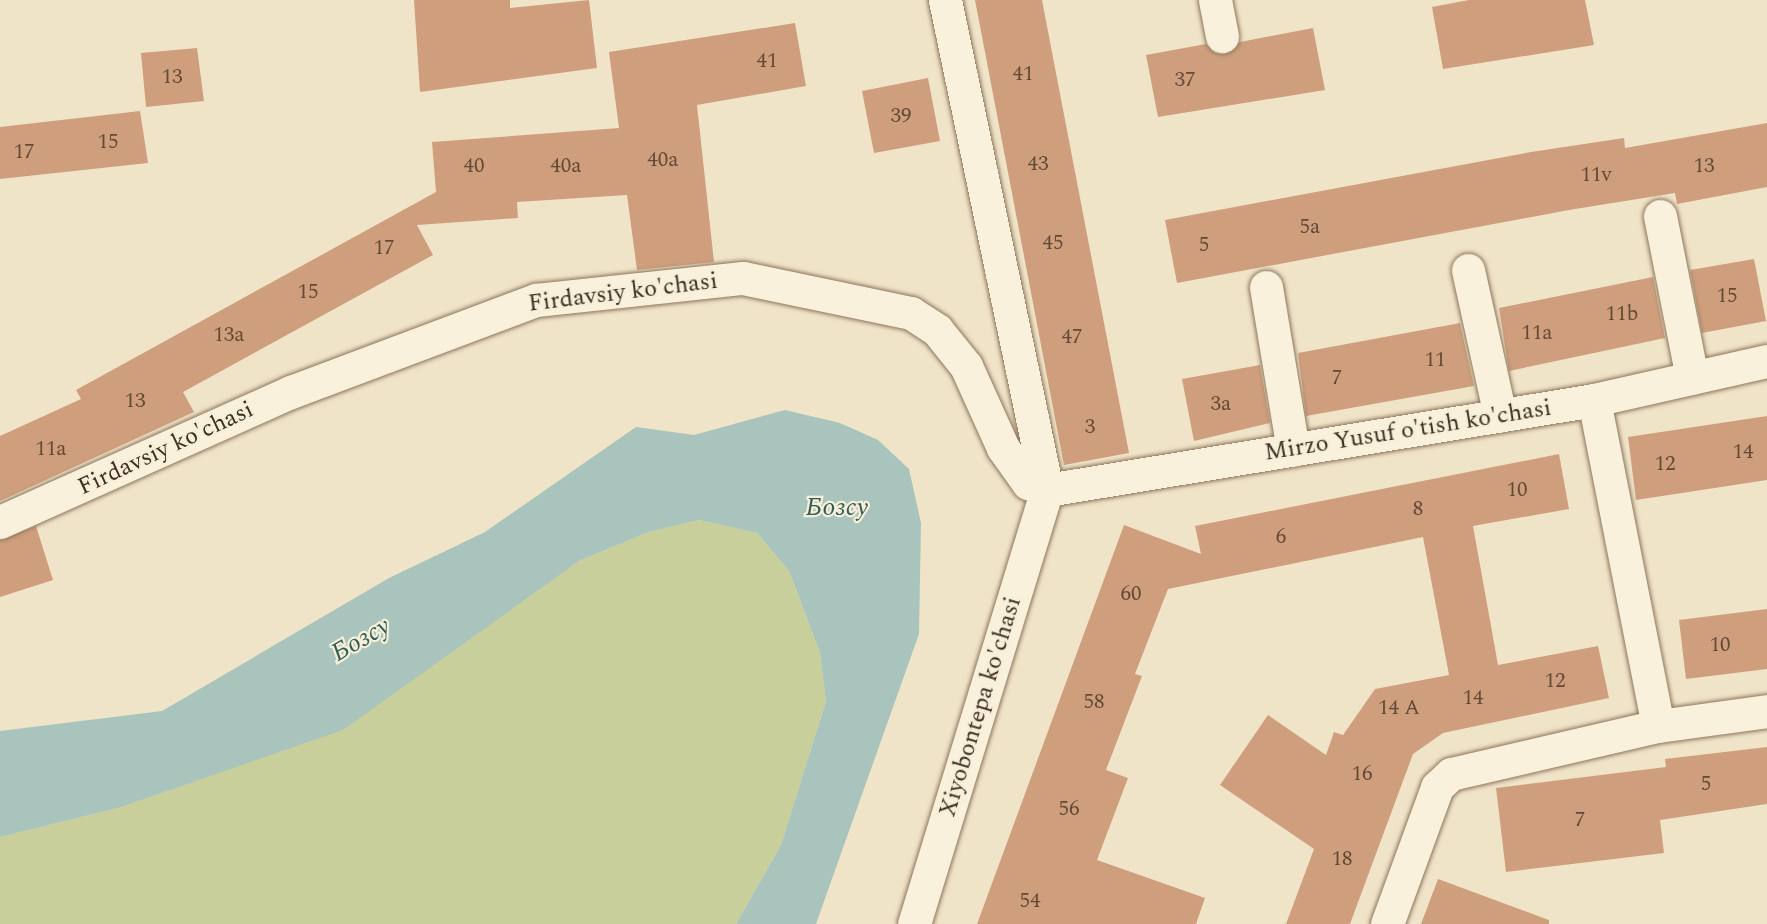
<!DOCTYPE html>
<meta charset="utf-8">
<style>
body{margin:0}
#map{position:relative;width:1767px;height:924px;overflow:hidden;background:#f0e4c8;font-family:Spectral,serif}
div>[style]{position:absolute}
.green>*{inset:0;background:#c9cf9b}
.water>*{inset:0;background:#a9c4bc}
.building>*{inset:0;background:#cf9f7d}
.roads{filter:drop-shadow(0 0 2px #8d765c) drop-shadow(0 0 2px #8d765c)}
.minor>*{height:33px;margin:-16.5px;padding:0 16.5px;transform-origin:16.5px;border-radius:16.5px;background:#faf1dc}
span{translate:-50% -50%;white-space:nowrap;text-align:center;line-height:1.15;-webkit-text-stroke:4.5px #f7eed8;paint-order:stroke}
.number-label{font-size:21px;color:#624a37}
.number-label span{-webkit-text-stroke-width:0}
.street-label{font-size:24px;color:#3d2e20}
.water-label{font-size:26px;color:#2f5d5a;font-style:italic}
</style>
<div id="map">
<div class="green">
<div style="clip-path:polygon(699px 520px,757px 533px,789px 571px,820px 653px,826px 701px,781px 845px,736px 924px,0 924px,0 837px,118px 808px,519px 602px,579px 561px,649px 532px)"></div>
</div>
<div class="water">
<div style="clip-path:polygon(785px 410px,840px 423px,878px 440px,909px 469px,921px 523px,919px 634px,816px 924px,736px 924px,781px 845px,826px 701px,820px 653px,789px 571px,757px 533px,699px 520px,649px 532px,579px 561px,343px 730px,118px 808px,0 837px,0 731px,162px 711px,389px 578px,485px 532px,636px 427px,694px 435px)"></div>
</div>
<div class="building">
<div style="clip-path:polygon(414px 0,510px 0,510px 8px,589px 0,597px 68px,420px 92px)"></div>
<div style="clip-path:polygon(975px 0,1042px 0,1129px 453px,1064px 465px)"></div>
<div style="clip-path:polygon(1469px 0,1585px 0,1594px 45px,1443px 69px,1432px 7px)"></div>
<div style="clip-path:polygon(795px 23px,806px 86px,697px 105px,714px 262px,637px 270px,627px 195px,517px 202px,518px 218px,417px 225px,433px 255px,183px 392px,194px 412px,0 501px,0 436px,81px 399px,76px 390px,436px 192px,432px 142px,619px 128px,609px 52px)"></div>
<div style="clip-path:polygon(1313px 28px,1325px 90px,1158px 117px,1146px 55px,1206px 44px,1215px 53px,1225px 54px,1240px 42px)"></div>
<div style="clip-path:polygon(197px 48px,204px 101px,146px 107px,141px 53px)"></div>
<div style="clip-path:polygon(928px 78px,940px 141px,874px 153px,862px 91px)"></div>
<div style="clip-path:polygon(140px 111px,148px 163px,0 179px,0 127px)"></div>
<div style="clip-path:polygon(1767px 123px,1767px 187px,1677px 204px,1675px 193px,1569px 210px,1177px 283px,1165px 220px,1531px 152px,1624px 138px,1625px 148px)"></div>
<div style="clip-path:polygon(1754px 259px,1766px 321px,1702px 333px,1690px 270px)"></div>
<div style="clip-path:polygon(1653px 277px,1665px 338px,1509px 371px,1499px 308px)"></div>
<div style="clip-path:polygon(1460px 323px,1474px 386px,1306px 416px,1298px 353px)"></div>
<div style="clip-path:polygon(1260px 365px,1270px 423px,1194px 441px,1182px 379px)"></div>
<div style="clip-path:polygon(1767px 416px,1767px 480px,1636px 500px,1628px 437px)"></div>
<div style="clip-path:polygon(1559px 454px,1569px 509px,1473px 526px,1498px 665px,1598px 646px,1609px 698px,1443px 733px,1413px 754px,1350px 924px,1286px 924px,1314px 849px,1220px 785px,1268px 715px,1326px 755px,1334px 732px,1343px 735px,1375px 689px,1449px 675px,1423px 537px,1168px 589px,1135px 674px,1142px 676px,1106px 770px,1128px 778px,1097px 860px,1205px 898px,1196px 924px,977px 924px,1124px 525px,1201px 554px,1195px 526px)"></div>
<div style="clip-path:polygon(36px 526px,53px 580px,0 597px,0 540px)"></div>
<div style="clip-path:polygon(1767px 609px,1767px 669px,1686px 679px,1679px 620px)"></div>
<div style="clip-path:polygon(1767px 747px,1767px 804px,1660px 820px,1664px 853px,1506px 872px,1496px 788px,1666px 767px,1665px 759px)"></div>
<div style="clip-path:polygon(1438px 879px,1549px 920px,1549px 924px,1421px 924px)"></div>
</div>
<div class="roads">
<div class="minor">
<div style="left:1215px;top:0;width:37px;rotate:79deg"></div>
<div style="left:1660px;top:216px;width:165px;rotate:78.8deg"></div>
<div style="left:1468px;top:270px;width:149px;rotate:77.6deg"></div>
<div style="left:1266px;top:287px;width:165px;rotate:80.6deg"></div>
<div style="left:1594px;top:400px;width:332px;rotate:78.9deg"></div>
<div style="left:0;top:522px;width:319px;rotate:-24.1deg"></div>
<div style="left:291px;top:392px;width:262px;rotate:-20.6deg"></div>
<div style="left:536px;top:300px;width:208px;rotate:-6.1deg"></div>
<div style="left:743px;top:278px;width:172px;rotate:11.8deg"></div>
<div style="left:911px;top:313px;width:31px;rotate:33deg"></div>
<div style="left:937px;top:330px;width:46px;rotate:51.1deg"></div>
<div style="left:966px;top:366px;width:90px;rotate:65.7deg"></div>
<div style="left:1003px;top:448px;width:43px;rotate:54.5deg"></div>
<div style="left:1028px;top:483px;width:20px;rotate:20deg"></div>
<div style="left:1047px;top:490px;width:554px;rotate:-9.34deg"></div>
<div style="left:1594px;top:400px;width:177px;rotate:-12.7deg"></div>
<div style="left:914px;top:924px;width:454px;rotate:-73deg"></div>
<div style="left:1047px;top:490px;width:501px;rotate:-101.76deg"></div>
<div style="left:1387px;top:924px;width:146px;rotate:-69.9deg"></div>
<div style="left:1437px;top:787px;width:19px;rotate:-43deg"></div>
<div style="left:1451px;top:774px;width:212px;rotate:-13.1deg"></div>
<div style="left:1658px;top:726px;width:110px;rotate:-7.8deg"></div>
</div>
</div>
<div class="number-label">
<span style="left:767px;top:61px">41</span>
<span style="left:1023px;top:74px">41</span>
<span style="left:172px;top:77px">13</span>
<span style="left:1185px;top:80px">37</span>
<span style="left:901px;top:116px">39</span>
<span style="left:108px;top:142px">15</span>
<span style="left:24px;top:152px">17</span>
<span style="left:663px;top:160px">40a</span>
<span style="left:1038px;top:164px">43</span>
<span style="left:474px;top:166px">40</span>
<span style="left:566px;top:166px">40a</span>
<span style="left:1704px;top:166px">13</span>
<span style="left:1596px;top:175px">11v</span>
<span style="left:1310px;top:227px">5a</span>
<span style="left:1053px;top:243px">45</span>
<span style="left:1204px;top:245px">5</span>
<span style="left:384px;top:248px">17</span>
<span style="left:308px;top:292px">15</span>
<span style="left:1727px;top:296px">15</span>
<span style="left:1622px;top:314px">11b</span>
<span style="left:1537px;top:333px">11a</span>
<span style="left:229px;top:335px">13a</span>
<span style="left:1072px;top:337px">47</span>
<span style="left:1435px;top:360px">11</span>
<span style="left:1337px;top:378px">7</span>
<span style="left:135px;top:401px">13</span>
<span style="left:1221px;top:404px">3a</span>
<span style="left:1090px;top:427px">3</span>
<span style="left:51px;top:449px">11a</span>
<span style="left:1743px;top:452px">14</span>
<span style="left:1665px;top:464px">12</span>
<span style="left:1517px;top:490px">10</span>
<span style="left:1418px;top:509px">8</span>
<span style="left:1281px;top:537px">6</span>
<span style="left:1131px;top:594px">60</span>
<span style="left:1720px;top:645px">10</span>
<span style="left:1555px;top:681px">12</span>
<span style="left:1473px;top:698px">14</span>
<span style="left:1094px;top:702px">58</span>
<span style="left:1399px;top:708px">14 A</span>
<span style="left:1362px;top:774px">16</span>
<span style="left:1706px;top:784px">5</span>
<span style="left:1069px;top:809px">56</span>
<span style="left:1580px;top:820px">7</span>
<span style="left:1342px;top:859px">18</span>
<span style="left:1030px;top:901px">54</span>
</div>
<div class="street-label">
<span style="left:623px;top:293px;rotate:-7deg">Firdavsiy ko'chasi</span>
<span style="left:1408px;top:431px;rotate:-9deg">Mirzo Yusuf o'tish ko'chasi</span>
<span style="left:166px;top:449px;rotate:-25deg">Firdavsiy ko'chasi</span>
<span style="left:981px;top:707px;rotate:-73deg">Xiyobontepa ko'chasi</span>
</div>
<div class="water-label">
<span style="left:837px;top:508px">Бозсу</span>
<span style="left:361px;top:640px;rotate:-30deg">Бозсу</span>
</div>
</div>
